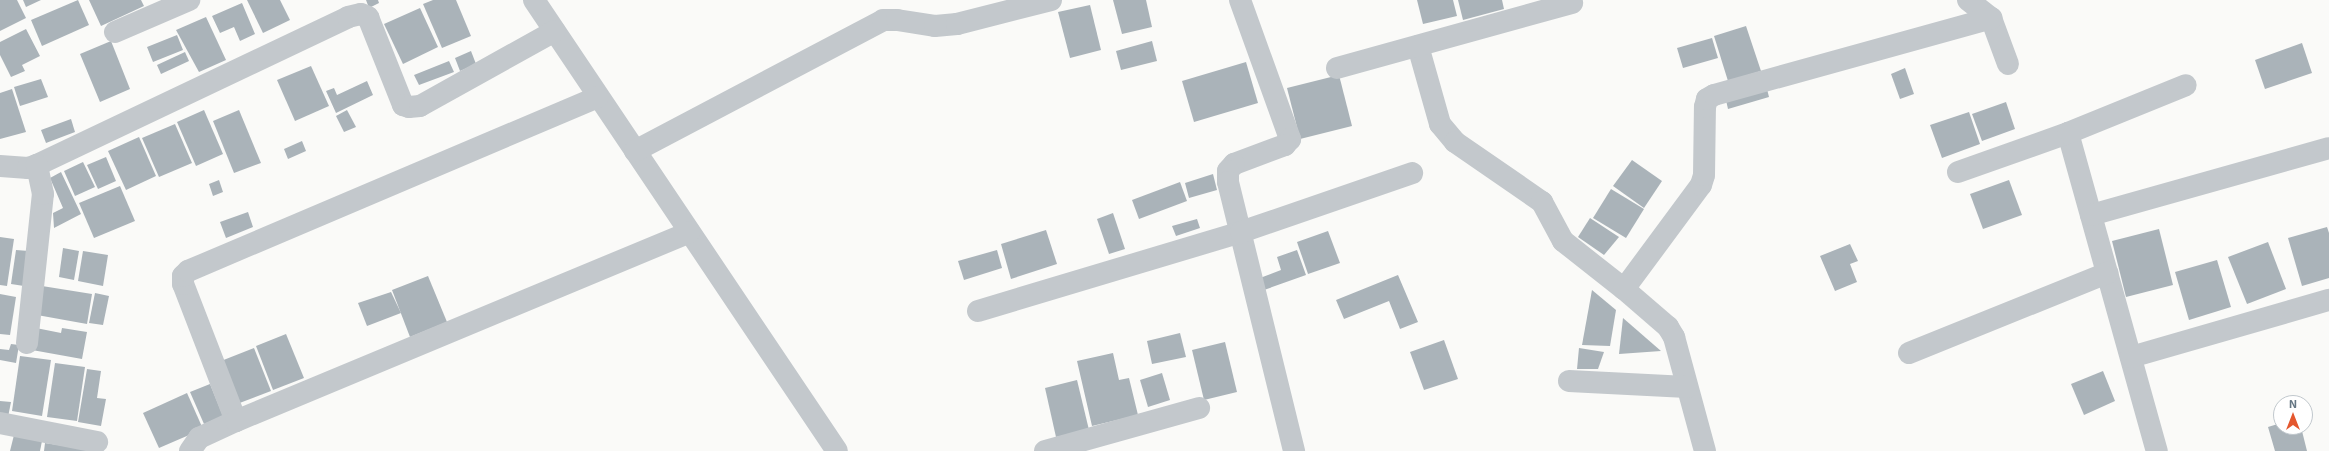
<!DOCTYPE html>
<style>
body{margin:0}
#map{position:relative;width:2329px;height:451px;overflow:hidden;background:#fafaf8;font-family:"Exo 2",sans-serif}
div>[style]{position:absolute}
.building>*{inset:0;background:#aab3b9}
.street>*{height:22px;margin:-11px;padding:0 11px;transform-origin:11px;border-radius:11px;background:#c3c8cc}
span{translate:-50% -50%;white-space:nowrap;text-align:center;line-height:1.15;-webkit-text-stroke:4px #fff;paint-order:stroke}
.north{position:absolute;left:2273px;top:395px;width:40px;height:40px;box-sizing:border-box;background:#fff;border:1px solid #c1c8cd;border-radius:50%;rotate:0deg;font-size:11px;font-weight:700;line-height:16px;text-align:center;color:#657683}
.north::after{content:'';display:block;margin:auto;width:14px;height:18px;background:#e4572e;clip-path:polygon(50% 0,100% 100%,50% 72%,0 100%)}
</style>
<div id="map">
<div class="building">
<div style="clip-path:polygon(0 0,17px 0,26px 18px,0 31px)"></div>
<div style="clip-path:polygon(23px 0,41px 0,26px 7px)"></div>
<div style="clip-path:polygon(78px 0,89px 25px,42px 46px,31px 20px)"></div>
<div style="clip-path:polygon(89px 0,141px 0,144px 6px,101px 26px)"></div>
<div style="clip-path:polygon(247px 0,280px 0,290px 20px,263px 33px)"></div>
<div style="clip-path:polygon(366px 0,378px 0,379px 3px,369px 8px)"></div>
<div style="clip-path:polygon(433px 0,456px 0,471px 36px,442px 48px,423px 4px)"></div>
<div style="clip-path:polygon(1113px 0,1146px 0,1152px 27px,1122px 34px)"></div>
<div style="clip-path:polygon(1417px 0,1453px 0,1457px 16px,1423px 24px)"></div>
<div style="clip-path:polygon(1458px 0,1502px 0,1504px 9px,1463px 20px)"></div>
<div style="clip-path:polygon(242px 3px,255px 34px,240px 41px,234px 27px,220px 33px,212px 16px)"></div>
<div style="clip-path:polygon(1090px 5px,1101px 50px,1070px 58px,1058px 12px)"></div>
<div style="clip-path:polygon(420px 8px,438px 47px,403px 64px,384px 24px)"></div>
<div style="clip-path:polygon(206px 17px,226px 60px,199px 72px,176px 30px)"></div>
<div style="clip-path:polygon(1746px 26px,1761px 71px,1728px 81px,1714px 36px)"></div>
<div style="clip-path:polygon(26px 29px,40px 56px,22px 65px,25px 71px,11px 77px,0 55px,0 42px)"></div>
<div style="clip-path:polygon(177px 35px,183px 50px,153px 62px,147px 47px)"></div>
<div style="clip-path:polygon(1712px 38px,1718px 58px,1683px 68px,1677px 48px)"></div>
<div style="clip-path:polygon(111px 41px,130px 89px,100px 102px,80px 54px)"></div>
<div style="clip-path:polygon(1152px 41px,1157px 61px,1121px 70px,1116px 51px)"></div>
<div style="clip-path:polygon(2302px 43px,2312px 73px,2265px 89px,2255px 60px)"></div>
<div style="clip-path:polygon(471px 51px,476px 64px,460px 71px,455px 58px)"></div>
<div style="clip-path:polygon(185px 52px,189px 61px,161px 74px,157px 65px)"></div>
<div style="clip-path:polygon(449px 61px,454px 72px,419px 85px,414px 75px)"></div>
<div style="clip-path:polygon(1246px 62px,1258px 103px,1194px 122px,1182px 81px)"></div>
<div style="clip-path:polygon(311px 66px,329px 106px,295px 121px,277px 80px)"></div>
<div style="clip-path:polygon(1905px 68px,1914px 94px,1900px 99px,1891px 74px)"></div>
<div style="clip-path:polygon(1339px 75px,1352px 126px,1300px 139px,1287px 88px)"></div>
<div style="clip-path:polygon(41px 79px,48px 97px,20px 106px,14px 87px)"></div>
<div style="clip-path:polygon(367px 81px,373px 95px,336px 113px,326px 91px,334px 88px,337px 95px)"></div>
<div style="clip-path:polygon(1766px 85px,1769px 97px,1728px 109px,1725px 96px)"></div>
<div style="clip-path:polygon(12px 89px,26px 132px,0 139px,0 93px)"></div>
<div style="clip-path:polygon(2006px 102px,2015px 129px,1982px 141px,1972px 114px)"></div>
<div style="clip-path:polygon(204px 110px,223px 154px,196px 166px,177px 122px)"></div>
<div style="clip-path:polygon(239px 110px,261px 163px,234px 173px,213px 121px)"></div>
<div style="clip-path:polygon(347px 110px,356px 127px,344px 132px,336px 116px)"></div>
<div style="clip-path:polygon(1969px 112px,1980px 144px,1942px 158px,1930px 125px)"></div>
<div style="clip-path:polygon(71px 119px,75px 132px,46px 143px,41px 130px)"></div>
<div style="clip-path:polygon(175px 124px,192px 163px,159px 177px,142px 138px)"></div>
<div style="clip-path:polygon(139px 137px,156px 176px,126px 190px,108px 151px)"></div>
<div style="clip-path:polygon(302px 141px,306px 151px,288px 159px,284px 149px)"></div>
<div style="clip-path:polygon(106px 157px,116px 181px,98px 189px,87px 165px)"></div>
<div style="clip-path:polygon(1632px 160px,1662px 181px,1644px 208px,1613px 186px)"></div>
<div style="clip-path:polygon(83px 162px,95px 187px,75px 196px,64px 171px)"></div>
<div style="clip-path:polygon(61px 172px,81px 214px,54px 228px,53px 213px,63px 208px,50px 178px)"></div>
<div style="clip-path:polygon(1213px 174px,1217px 190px,1189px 198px,1185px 183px)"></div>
<div style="clip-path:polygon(219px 180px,223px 192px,213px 196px,209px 184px)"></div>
<div style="clip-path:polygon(2009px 180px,2022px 215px,1983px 229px,1970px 194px)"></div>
<div style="clip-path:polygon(1180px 182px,1187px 201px,1139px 219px,1132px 200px)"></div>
<div style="clip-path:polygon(120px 186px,135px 221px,94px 238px,79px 203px)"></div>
<div style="clip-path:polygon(1611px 189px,1644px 209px,1626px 238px,1593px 218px)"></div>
<div style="clip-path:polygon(248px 212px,253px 227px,226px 238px,220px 222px)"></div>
<div style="clip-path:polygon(1113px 213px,1125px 249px,1109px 254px,1097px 219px)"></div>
<div style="clip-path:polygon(1590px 218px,1619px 237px,1604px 255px,1578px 237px)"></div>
<div style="clip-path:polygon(1197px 219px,1200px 228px,1176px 236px,1172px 226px)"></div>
<div style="clip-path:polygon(2327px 227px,2329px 233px,2329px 278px,2302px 286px,2288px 238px)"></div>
<div style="clip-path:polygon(2159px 229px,2173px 285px,2126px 297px,2112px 241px)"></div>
<div style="clip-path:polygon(1046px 230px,1057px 264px,1011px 279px,1001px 244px)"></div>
<div style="clip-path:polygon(1328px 231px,1340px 263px,1308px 274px,1297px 242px)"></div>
<div style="clip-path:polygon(0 237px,14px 239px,7px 286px,0 285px)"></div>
<div style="clip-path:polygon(2268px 242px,2286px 289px,2247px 304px,2228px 257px)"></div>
<div style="clip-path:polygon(1850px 244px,1858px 261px,1850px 264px,1857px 282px,1835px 291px,1820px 256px)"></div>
<div style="clip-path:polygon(63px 248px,79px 251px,74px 280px,59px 277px)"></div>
<div style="clip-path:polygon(16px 250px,29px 251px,24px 286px,11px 284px)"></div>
<div style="clip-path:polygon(997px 250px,1002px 268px,964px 280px,958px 261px)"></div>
<div style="clip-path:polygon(1297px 250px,1306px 275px,1264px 290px,1260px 278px,1281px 270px,1277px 257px)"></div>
<div style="clip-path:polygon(83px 251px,108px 255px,103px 286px,78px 281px)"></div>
<div style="clip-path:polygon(2217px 260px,2231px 307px,2189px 320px,2175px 272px)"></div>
<div style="clip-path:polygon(1398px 275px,1418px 322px,1400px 329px,1389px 301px,1344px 319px,1336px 300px)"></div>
<div style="clip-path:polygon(428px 276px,447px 322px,410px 337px,392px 290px)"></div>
<div style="clip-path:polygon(42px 286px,92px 294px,87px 324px,37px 315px)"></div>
<div style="clip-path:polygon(1592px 290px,1616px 310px,1610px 346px,1582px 345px)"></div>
<div style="clip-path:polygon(391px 292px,401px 313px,367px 326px,358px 303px)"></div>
<div style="clip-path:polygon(95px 293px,109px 296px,103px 325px,89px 323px)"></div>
<div style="clip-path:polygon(0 294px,16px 297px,10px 335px,0 334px)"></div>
<div style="clip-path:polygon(1623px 318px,1661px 351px,1619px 354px)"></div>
<div style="clip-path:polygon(36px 328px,61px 333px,62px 328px,87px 332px,82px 359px,32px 350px)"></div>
<div style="clip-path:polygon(1180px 333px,1186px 357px,1152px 364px,1147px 341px)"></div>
<div style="clip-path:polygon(286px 334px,304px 378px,273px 390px,256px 346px)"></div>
<div style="clip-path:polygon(1444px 340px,1458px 379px,1424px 390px,1410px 352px)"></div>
<div style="clip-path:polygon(1225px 342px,1237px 392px,1204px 400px,1192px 350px)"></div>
<div style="clip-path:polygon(11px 344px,19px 345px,16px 363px,0 360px,0 349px,9px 350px)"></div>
<div style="clip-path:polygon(254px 348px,271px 391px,237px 404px,221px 361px)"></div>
<div style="clip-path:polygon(1579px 348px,1604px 352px,1598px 369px,1577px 369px)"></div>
<div style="clip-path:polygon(1113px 353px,1119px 380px,1129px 378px,1138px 415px,1092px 426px,1077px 361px)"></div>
<div style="clip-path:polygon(20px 356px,51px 360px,42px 416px,12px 411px)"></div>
<div style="clip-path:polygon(55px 363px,85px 367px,77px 421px,47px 417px)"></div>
<div style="clip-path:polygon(87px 369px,101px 371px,97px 398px,106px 399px,101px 426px,78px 422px)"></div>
<div style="clip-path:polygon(2103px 371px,2115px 401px,2084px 415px,2071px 384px)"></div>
<div style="clip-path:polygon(1162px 373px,1170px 400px,1148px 407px,1140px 380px)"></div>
<div style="clip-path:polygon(1077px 380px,1089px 430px,1056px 437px,1045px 388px)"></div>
<div style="clip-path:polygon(210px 384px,223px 416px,204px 424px,190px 392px)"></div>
<div style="clip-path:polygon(187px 393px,203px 429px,159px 448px,143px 413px)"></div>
<div style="clip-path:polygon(0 401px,11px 402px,8px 417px,0 415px)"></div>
<div style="clip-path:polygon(2281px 423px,2281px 427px,2301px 427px,2307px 451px,2275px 451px,2268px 427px)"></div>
<div style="clip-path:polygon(14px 435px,42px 441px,40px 451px,10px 451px)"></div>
<div style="clip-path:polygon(45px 443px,91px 450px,91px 451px,44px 451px)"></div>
</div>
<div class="street">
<div style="left:534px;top:0;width:543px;rotate:56.11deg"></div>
<div style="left:1240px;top:0;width:148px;rotate:70.2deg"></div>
<div style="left:1290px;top:139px;width:8px;rotate:130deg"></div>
<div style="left:1285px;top:145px;width:54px;rotate:159.6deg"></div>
<div style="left:1234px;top:164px;width:9px;rotate:131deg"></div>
<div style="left:1228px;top:171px;width:11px;rotate:90deg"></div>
<div style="left:1228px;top:182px;width:277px;rotate:76.2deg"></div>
<div style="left:1968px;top:0;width:29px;rotate:38deg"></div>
<div style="left:1991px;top:18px;width:49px;rotate:69.7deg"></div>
<div style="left:115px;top:32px;width:81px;rotate:-23.4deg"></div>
<div style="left:1418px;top:46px;width:81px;rotate:74.2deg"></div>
<div style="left:1440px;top:124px;width:23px;rotate:50deg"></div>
<div style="left:1455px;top:142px;width:106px;rotate:34.6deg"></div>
<div style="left:1542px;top:202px;width:44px;rotate:61.7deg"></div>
<div style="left:1563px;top:241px;width:78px;rotate:38.2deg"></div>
<div style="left:1624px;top:289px;width:58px;rotate:40.8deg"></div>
<div style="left:1668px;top:327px;width:12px;rotate:59deg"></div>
<div style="left:1674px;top:337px;width:118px;rotate:74.8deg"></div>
<div style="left:1337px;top:68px;width:244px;rotate:-15.5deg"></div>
<div style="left:2068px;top:133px;width:330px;rotate:74.4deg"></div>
<div style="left:635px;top:151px;width:280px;rotate:-27.8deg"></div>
<div style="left:883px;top:20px;width:14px"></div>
<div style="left:897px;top:20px;width:38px;rotate:9deg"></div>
<div style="left:935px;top:26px;width:22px;rotate:-5deg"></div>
<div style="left:957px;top:24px;width:97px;rotate:-14.3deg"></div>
<div style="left:0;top:166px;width:28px;rotate:4deg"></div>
<div style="left:28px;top:168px;width:9px;rotate:-18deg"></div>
<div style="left:37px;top:165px;width:344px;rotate:-25.4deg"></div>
<div style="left:348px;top:17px;width:13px;rotate:-13deg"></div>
<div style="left:361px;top:14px;width:8px;rotate:23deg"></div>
<div style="left:368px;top:17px;width:95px;rotate:68.3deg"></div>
<div style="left:403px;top:105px;width:6px;rotate:18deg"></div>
<div style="left:409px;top:107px;width:11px;rotate:-5deg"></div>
<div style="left:420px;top:106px;width:154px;rotate:-29.1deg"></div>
<div style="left:1958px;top:172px;width:117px;rotate:-19.5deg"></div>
<div style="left:2068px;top:133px;width:127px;rotate:-22.1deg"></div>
<div style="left:2091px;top:215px;width:247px;rotate:-15.7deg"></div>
<div style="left:1624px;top:289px;width:129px;rotate:-53.5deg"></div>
<div style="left:1701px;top:185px;width:10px;rotate:-73deg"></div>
<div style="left:1704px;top:175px;width:68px;rotate:-89.2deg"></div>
<div style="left:1705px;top:107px;width:8px;rotate:-76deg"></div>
<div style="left:1707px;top:99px;width:8px;rotate:-30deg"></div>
<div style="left:1714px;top:95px;width:288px;rotate:-15.5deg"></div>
<div style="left:978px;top:311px;width:275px;rotate:-16.7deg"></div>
<div style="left:1241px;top:232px;width:181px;rotate:-19deg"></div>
<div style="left:27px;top:343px;width:150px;rotate:-83.9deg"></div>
<div style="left:43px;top:194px;width:30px;rotate:-102deg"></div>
<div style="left:1909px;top:353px;width:214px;rotate:-22deg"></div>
<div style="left:2131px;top:357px;width:206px;rotate:-16.1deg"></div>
<div style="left:1569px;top:381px;width:118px;rotate:2.9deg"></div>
<div style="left:236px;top:421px;width:147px;rotate:-111.1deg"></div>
<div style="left:183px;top:284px;width:8px;rotate:-90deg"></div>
<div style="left:183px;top:276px;width:7px;rotate:-45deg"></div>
<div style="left:188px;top:271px;width:445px;rotate:-23deg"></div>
<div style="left:0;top:423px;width:99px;rotate:11.1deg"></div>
<div style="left:190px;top:451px;width:16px;rotate:-55deg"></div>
<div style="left:199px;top:438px;width:41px;rotate:-24.7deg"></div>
<div style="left:236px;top:421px;width:491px;rotate:-22.6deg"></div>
<div style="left:1045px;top:451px;width:160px;rotate:-15.6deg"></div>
</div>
<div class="north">N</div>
</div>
